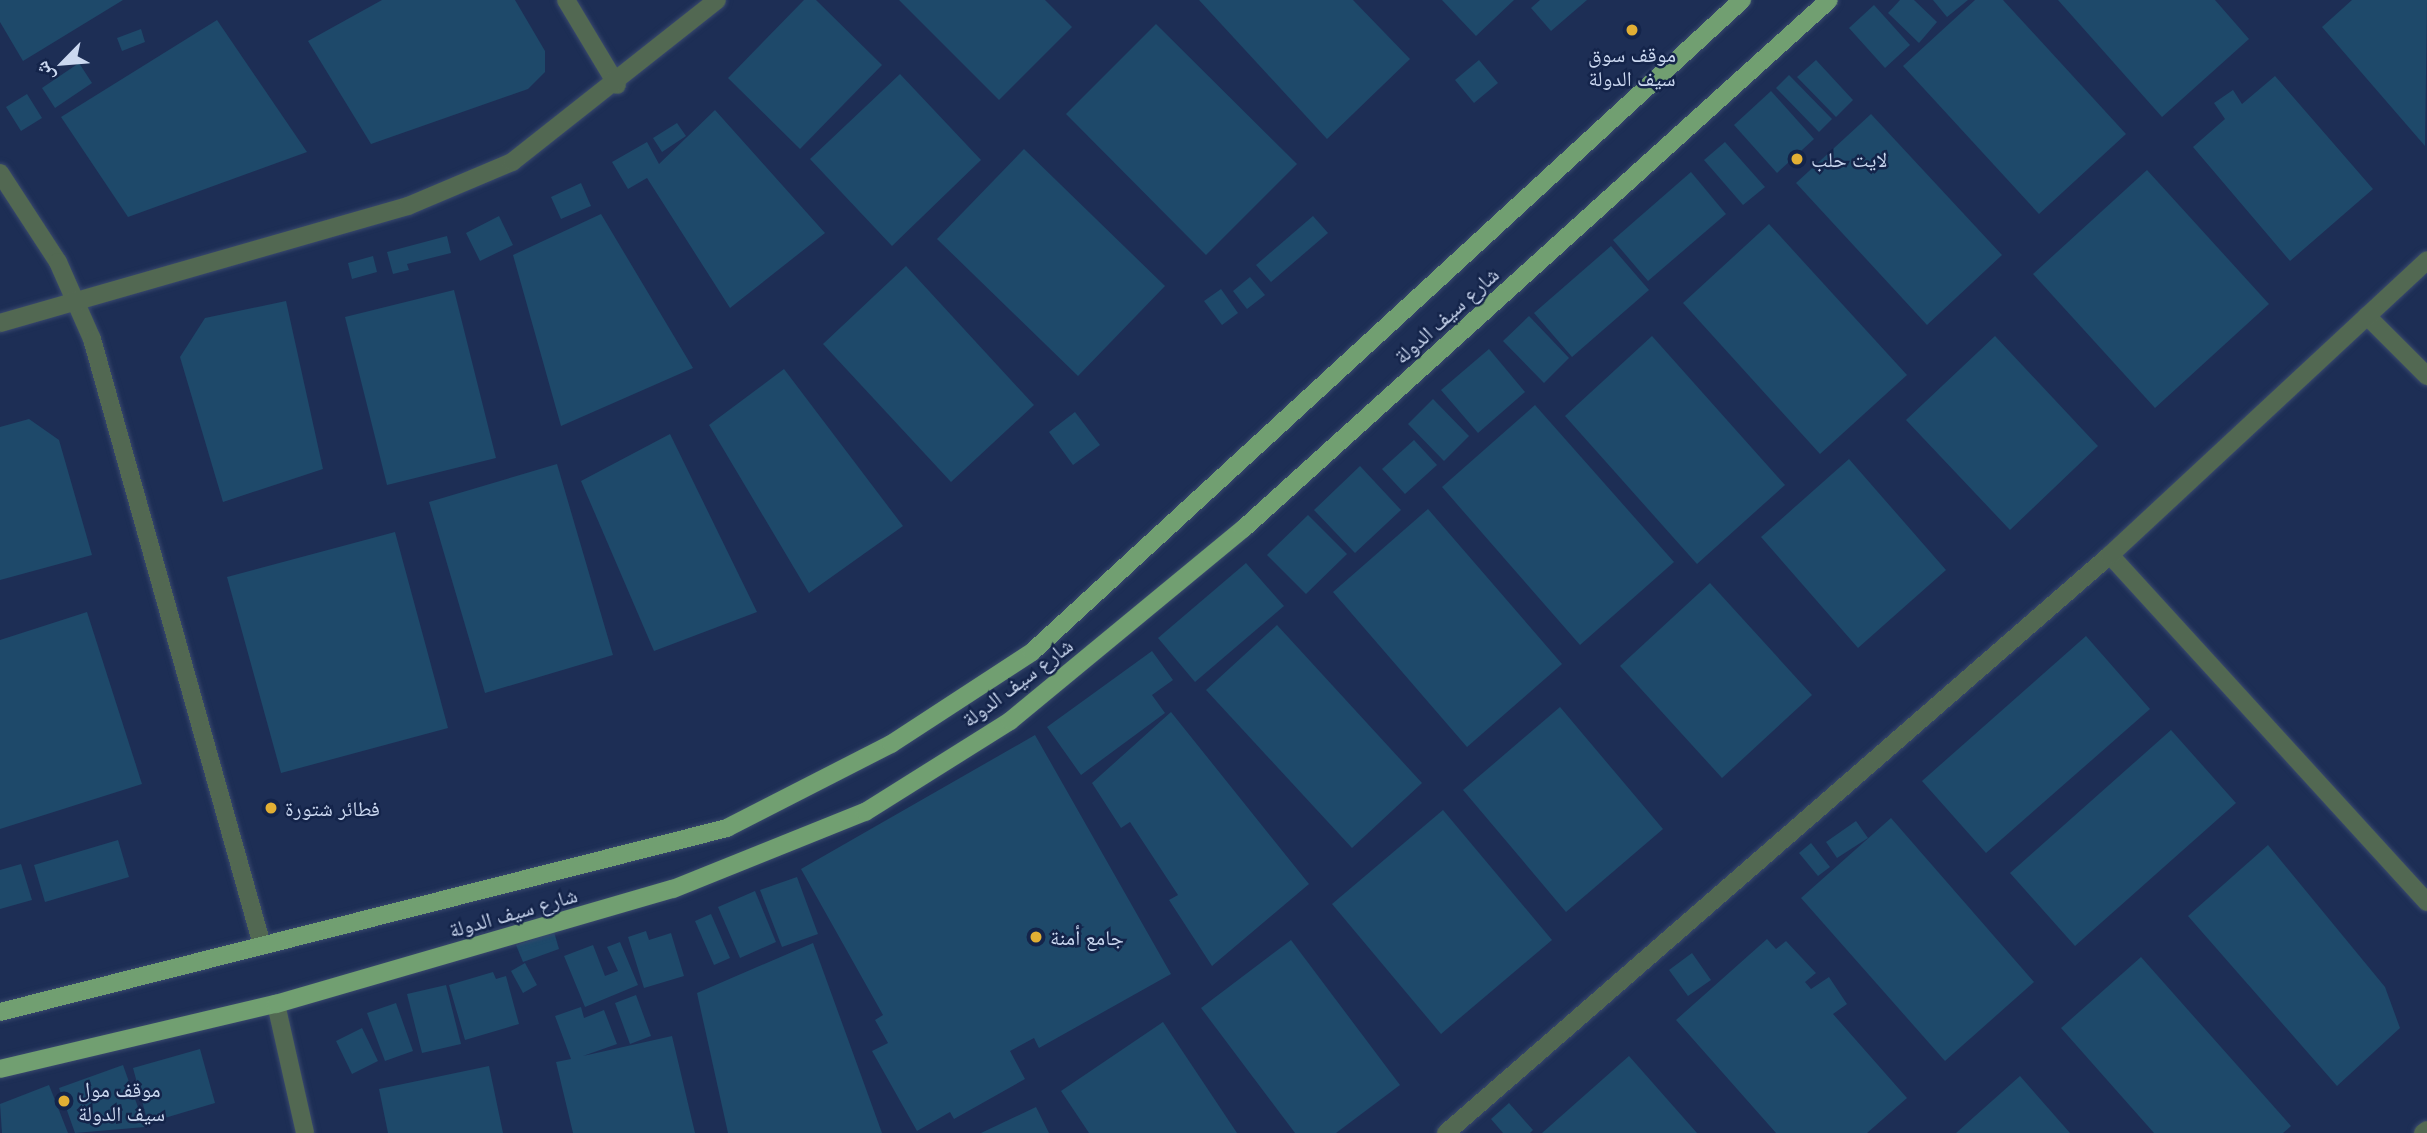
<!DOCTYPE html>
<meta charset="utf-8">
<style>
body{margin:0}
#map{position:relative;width:2427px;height:1133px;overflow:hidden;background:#1d2e55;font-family:Lato,"Noto Naskh Arabic",sans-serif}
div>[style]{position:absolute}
.building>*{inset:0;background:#1e496a}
.roads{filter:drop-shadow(0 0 2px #39496e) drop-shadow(0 0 2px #39496e)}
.minor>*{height:18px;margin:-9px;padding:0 9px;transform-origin:9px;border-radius:9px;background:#526852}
.major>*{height:18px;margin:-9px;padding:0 9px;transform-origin:9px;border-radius:9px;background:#719f71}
.dots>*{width:19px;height:19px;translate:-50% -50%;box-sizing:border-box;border:4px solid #14244a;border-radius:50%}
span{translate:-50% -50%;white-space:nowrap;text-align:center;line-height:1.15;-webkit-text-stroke:5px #14244a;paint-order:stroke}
.poi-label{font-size:21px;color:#cbd8f0}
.left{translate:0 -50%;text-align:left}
.street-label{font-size:21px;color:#cbd8f0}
.north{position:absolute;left:28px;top:28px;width:70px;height:70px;-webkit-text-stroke:5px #14244a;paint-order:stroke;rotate:245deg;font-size:19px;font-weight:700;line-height:28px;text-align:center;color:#cbd8f0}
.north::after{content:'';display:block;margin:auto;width:24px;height:32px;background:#cbd8f0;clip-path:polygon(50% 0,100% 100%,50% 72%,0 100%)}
</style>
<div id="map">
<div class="building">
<div style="clip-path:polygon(0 0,123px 0,23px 61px,0 22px)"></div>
<div style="clip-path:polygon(382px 0,515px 0,545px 51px,545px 72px,528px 89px,371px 144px,308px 41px)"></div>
<div style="clip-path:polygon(804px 0,816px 0,882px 65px,800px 149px,728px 78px)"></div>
<div style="clip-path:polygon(899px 0,1045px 0,1072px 27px,999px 100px)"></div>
<div style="clip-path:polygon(1199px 0,1353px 0,1410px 59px,1327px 139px)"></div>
<div style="clip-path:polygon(1442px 0,1514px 0,1476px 36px)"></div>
<div style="clip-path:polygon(1540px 0,1587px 0,1551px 31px,1531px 8px)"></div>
<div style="clip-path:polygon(1900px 0,1914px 0,1937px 22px,1919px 43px,1888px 13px)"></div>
<div style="clip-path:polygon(1933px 0,1968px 0,1947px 17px)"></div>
<div style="clip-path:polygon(1975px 0,2003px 0,2126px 134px,2039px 214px,1903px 66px)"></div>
<div style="clip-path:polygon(2058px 0,2215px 0,2249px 39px,2162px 117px)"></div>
<div style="clip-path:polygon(2352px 0,2427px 0,2425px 146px,2322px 27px)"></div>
<div style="clip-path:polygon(1874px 5px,1910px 45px,1885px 68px,1849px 28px)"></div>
<div style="clip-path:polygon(217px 20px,307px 152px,128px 217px,61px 117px)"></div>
<div style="clip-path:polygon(1156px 24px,1297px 164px,1206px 255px,1066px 114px)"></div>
<div style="clip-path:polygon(141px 29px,145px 42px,122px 51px,117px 38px)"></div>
<div style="clip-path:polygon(1479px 60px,1498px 83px,1474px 103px,1455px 80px)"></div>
<div style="clip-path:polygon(1816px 60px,1853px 100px,1836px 117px,1797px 77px)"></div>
<div style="clip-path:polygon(79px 63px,92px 83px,55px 108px,42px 88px)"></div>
<div style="clip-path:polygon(900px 74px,981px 160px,892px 246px,810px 159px)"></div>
<div style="clip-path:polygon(1789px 75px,1832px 119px,1819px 132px,1776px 88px)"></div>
<div style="clip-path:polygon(2275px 76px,2373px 189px,2290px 261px,2193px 147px,2225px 119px,2214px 103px,2233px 90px,2242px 104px)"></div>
<div style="clip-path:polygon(1771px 91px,1814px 139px,1777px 173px,1734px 125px)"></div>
<div style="clip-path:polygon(27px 94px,42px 118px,21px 131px,6px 107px)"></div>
<div style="clip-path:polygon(715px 110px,825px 233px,730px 308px,647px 178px,628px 189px,612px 162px,647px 142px,659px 164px)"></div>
<div style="clip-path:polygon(1871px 114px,2002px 255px,1927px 325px,1796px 183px)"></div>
<div style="clip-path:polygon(677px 123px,686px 136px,662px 152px,653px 138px)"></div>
<div style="clip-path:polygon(1725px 142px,1765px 187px,1743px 205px,1704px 160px)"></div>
<div style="clip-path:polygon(1024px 149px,1165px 286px,1078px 376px,937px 239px)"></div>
<div style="clip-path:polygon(2147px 170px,2269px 304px,2155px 408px,2033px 274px)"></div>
<div style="clip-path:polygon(1691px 172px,1726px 214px,1648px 281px,1613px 240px)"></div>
<div style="clip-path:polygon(581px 183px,591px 206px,561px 219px,551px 197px)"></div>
<div style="clip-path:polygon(601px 214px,693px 368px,561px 426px,513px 255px)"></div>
<div style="clip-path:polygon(499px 216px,513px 245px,480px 261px,466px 233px)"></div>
<div style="clip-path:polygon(1313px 216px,1328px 233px,1271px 282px,1256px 265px)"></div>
<div style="clip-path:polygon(1769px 224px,1907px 375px,1820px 454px,1683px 303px)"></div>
<div style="clip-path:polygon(447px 236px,451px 253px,407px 264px,409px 270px,393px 274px,387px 252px)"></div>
<div style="clip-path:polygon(1611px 246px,1649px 290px,1572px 357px,1534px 313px)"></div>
<div style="clip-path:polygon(373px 256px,377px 272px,352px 279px,348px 263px)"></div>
<div style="clip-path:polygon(906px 266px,1034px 405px,951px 482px,823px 344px)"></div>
<div style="clip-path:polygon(1250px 277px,1265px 295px,1247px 309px,1233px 291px)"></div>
<div style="clip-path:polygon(1221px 289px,1238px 313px,1222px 325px,1204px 301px)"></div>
<div style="clip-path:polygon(454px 290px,496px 458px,387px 485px,345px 317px)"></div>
<div style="clip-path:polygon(286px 301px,323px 469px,223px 502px,180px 357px,205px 318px)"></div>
<div style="clip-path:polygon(1529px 316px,1569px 358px,1544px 383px,1503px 341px)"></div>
<div style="clip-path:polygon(1652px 336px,1785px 485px,1697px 564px,1565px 416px)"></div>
<div style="clip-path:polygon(1995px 336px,2098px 446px,2010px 530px,1906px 420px)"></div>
<div style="clip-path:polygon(1489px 349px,1525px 392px,1478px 433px,1441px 390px)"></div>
<div style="clip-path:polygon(784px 369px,903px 526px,809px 593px,709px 425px)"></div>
<div style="clip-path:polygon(1433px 399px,1469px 436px,1444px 461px,1408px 424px)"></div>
<div style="clip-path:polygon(1535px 405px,1674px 562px,1580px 645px,1442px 487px)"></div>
<div style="clip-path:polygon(1075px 412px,1100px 445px,1073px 465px,1049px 432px)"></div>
<div style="clip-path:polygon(29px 419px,59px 440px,92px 555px,0 580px,0 427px)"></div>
<div style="clip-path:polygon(670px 434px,757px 612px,654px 651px,581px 481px)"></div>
<div style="clip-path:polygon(1414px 440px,1437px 465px,1405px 494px,1382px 469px)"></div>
<div style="clip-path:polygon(1849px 459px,1946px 570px,1858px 648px,1761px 537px)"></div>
<div style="clip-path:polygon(557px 464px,613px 655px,485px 693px,429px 502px)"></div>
<div style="clip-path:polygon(1360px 466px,1401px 510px,1355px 553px,1314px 510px)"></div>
<div style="clip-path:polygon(1428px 509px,1562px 664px,1467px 747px,1333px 592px)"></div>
<div style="clip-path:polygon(1308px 515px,1347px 554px,1306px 594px,1267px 555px)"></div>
<div style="clip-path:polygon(395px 532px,448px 728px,281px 773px,227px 577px)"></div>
<div style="clip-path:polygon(1246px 563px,1284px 606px,1195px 682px,1158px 638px)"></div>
<div style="clip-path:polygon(1710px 583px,1812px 695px,1722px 778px,1620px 666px)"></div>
<div style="clip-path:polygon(87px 612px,142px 784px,0 829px,0 640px)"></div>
<div style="clip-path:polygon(1277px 625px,1422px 783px,1352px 848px,1206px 690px)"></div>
<div style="clip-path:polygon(2086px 636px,2150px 709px,1986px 853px,1922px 781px)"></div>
<div style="clip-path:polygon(1152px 651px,1173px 680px,1152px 695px,1165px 713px,1081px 775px,1047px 727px)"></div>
<div style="clip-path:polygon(1560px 707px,1663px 829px,1566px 912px,1463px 790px)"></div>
<div style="clip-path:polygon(1171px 712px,1309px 884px,1212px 966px,1169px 900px,1178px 895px,1130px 822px,1121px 828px,1092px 783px)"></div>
<div style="clip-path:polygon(2171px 730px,2236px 803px,2075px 946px,2010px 873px)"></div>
<div style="clip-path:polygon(1035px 735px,1171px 974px,1039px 1048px,1034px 1038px,1010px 1051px,1025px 1079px,954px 1119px,950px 1112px,917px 1131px,872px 1051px,888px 1043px,875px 1020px,883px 1015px,801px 869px)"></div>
<div style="clip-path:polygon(1443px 810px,1552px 940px,1441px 1034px,1332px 904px)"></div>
<div style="clip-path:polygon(1891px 818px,2034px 982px,1945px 1061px,1801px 898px)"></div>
<div style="clip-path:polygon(1856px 821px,1868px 838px,1837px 858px,1826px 842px)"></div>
<div style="clip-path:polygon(118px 840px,129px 877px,45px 902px,34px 865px)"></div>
<div style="clip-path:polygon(1811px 843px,1830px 867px,1818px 876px,1799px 853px)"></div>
<div style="clip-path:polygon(2268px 845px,2385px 987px,2400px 1028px,2337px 1086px,2188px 916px)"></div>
<div style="clip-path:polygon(21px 864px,32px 900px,0 909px,0 870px)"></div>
<div style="clip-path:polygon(797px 877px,818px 934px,782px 947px,760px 890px)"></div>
<div style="clip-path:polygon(755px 891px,776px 942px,740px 958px,718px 907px)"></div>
<div style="clip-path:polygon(711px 914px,730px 958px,714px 965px,695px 921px)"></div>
<div style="clip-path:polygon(646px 931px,649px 940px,671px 933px,684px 976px,644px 988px,628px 937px)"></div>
<div style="clip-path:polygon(554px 932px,559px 949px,523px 962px,516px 945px)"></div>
<div style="clip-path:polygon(1767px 939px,1776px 949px,1786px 941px,1816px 973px,1805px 982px,1811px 989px,1829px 977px,1847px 1004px,1833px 1014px,1907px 1098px,1867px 1133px,1776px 1133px,1676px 1020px)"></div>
<div style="clip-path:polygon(1291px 940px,1400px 1085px,1336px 1133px,1295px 1133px,1201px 1008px)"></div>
<div style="clip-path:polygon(620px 942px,638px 985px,585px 1007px,564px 956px,593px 945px,605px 976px,618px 971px,607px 947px)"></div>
<div style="clip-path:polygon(813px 943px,882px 1133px,728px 1133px,697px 993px)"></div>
<div style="clip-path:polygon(1692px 953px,1711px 980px,1688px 996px,1669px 970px)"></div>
<div style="clip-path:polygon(2141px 957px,2291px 1126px,2283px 1133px,2154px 1133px,2061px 1028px)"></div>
<div style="clip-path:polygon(525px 963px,537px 985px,523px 993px,511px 971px)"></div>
<div style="clip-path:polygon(493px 972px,496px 979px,506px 976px,519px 1024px,465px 1040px,449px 985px)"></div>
<div style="clip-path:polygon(446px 985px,461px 1044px,422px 1053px,407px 994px)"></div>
<div style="clip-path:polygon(636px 995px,651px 1036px,630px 1044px,615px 1003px)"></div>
<div style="clip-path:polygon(396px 1003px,413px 1051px,385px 1061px,367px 1013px)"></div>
<div style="clip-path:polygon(581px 1007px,584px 1018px,604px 1010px,617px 1044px,583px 1056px,672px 1036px,695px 1133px,573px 1133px,556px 1062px,571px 1059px,555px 1016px)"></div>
<div style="clip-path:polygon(1163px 1022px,1237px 1133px,1089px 1133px,1061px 1091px)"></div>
<div style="clip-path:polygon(362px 1028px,378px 1061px,352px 1074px,336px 1041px)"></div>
<div style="clip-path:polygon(200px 1049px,215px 1103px,148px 1123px,133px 1068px)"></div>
<div style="clip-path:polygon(1629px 1056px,1697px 1133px,1542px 1133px)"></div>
<div style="clip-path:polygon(123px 1065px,145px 1127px,75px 1133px,59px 1088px)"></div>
<div style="clip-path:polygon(489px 1066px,503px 1133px,388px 1133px,379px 1089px)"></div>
<div style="clip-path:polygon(2020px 1076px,2070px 1133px,1956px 1133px)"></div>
<div style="clip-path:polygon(49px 1085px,68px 1133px,2px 1133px,0 1104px)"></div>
<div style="clip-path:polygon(1509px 1103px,1533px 1130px,1530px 1133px,1503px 1133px,1491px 1119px)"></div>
<div style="clip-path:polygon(1036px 1107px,1049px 1133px,981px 1133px)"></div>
</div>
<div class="roads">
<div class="minor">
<div style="left:566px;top:0;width:99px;rotate:59deg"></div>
<div style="left:0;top:173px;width:106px;rotate:56.9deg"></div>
<div style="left:58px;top:262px;width:84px;rotate:66.2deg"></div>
<div style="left:92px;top:339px;width:629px;rotate:74.33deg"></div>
<div style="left:2367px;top:316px;width:85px;rotate:45deg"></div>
<div style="left:0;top:323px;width:424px;rotate:-16deg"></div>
<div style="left:408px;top:206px;width:113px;rotate:-22.9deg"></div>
<div style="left:512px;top:162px;width:261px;rotate:-38.3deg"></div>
<div style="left:2110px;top:555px;width:470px;rotate:47.6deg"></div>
<div style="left:276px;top:1004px;width:132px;rotate:77.3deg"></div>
<div style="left:1446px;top:1133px;width:880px;rotate:-41.04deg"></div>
<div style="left:2110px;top:555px;width:433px;rotate:-42.9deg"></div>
<div style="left:2423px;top:1133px;width:5px;rotate:-37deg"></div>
</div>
<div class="major">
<div style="left:0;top:1012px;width:750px;rotate:-14.2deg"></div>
<div style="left:727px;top:828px;width:184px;rotate:-27.1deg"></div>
<div style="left:891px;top:744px;width:168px;rotate:-33.1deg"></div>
<div style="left:1032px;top:652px;width:964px;rotate:-42.56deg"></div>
<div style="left:0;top:1069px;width:284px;rotate:-13.3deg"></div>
<div style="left:276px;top:1004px;width:413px;rotate:-16.2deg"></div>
<div style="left:673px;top:889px;width:207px;rotate:-21.9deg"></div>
<div style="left:865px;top:812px;width:171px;rotate:-32.1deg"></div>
<div style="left:1010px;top:721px;width:302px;rotate:-39.5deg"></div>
<div style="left:1243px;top:529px;width:789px;rotate:-42.07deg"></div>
</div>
</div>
<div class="dots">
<div style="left:1632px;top:30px;background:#e2af34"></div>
<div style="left:1797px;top:159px;background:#e2af34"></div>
<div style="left:271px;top:808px;background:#e2af34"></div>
<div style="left:1036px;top:937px;background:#e2af34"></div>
<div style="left:64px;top:1101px;background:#e2af34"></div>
</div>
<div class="poi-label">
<span style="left:1632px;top:66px">موقف سوق<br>سيف الدولة</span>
<span class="left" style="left:1811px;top:159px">لايت حلب</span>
<span class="left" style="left:285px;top:808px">فطائر شتورة</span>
<span class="left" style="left:1050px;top:937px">جامع أمنة</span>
<span class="left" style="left:78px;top:1101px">موقف مول<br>سيف الدولة</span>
</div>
<div class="street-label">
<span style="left:1446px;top:315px;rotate:-42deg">شارع سيف الدولة</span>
<span style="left:1017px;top:682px;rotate:-37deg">شارع سيف الدولة</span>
<span style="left:513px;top:912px;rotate:-16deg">شارع سيف الدولة</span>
</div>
<div class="north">ش</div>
</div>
